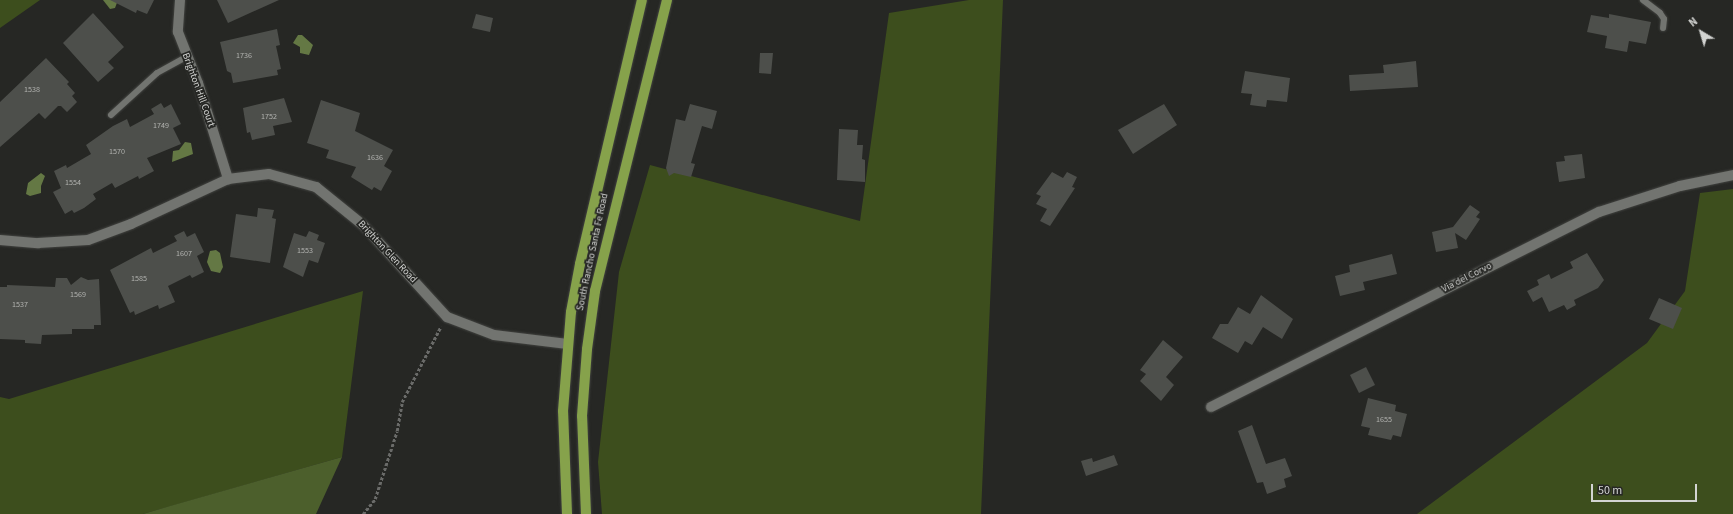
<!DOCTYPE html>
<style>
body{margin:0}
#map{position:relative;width:1733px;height:514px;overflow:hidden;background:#262724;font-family:"Source Sans 3",sans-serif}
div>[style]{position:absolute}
.green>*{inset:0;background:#3d4e1d}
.forest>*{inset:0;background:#4c5f2c}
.water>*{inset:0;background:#647844}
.building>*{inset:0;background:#4d4f4b}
.path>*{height:2.5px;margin-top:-1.25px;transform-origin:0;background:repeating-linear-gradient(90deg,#6a6b69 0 3px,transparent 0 5px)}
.roads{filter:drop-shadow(0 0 1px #424340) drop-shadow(0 0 1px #424340)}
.service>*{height:6px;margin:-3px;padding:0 3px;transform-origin:3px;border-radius:3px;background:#727470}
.minor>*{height:10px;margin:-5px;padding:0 5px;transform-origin:5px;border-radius:5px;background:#727470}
.primary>*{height:10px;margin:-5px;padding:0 5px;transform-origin:5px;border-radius:5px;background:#86a24b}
span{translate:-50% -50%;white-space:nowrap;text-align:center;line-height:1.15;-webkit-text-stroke:3.5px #262724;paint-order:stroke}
.number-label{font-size:8px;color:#b2b3b0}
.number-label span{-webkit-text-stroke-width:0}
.street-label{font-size:10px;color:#d3d4d2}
.north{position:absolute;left:1681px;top:12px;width:40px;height:40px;-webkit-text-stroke:3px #262724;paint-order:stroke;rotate:322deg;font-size:11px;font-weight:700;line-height:16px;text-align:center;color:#d3d4d2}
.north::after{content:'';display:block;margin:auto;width:14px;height:18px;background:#d3d4d2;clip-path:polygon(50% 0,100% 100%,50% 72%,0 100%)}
.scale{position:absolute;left:1591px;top:484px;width:106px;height:18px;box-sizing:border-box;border:2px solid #d3d4d2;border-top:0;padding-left:5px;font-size:12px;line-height:14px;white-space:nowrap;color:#d3d4d2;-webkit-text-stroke:3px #262724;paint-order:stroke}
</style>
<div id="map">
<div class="green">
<div style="clip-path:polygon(0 0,40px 0,0 28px)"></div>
<div style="clip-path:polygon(969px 0,1003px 0,981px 514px,602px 514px,598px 462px,619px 272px,650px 165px,860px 221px,889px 13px)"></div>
<div style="clip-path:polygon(1733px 189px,1733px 514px,1417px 514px,1647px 343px,1685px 291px,1700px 193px)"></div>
<div style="clip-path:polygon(363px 291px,342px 457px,143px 514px,0 514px,0 397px,9px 399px)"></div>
</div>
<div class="forest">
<div style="clip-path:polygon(342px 457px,316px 514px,143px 514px,170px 506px)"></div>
</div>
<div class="water">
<div style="clip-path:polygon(103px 0,118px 0,115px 8px,110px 9px)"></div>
<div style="clip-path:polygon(298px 35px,302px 35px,313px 45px,309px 55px,300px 53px,300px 47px,293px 43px)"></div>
<div style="clip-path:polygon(185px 142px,191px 143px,193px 154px,172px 162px,173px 151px,179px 150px)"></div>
<div style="clip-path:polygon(41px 173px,45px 176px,41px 186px,41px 193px,30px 196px,26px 194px,28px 183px)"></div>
<div style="clip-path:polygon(216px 250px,220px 253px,223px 267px,220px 273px,211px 271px,207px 262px,210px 251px)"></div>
</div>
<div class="building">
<div style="clip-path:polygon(110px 0,154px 0,147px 14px,137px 10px,136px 13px)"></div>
<div style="clip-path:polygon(217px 0,279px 0,228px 23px)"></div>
<div style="clip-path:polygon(93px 13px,124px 47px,108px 62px,114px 68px,98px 82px,63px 43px)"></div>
<div style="clip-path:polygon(476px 14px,493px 18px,490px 32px,472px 28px)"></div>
<div style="clip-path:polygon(1609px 14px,1651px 22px,1646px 44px,1629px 41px,1627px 52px,1605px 48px,1607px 36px,1587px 32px,1591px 15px,1609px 18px)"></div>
<div style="clip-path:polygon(277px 29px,280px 45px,276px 46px,281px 69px,277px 70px,278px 75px,233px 83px,231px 73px,227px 71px,220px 42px)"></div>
<div style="clip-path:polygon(760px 53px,773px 53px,771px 74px,759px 73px)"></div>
<div style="clip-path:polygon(46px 58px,69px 82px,67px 84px,75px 93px,72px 96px,77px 102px,67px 112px,61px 106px,58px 106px,45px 119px,39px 113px,0 147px,0 102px)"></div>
<div style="clip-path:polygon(1416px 61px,1418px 87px,1350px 91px,1349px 75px,1384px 73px,1383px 65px)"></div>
<div style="clip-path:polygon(1245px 71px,1290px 78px,1287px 102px,1267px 100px,1266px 107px,1250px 105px,1252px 94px,1241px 93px)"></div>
<div style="clip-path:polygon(284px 98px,292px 122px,273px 126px,275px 135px,252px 140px,250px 132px,247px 133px,243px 108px)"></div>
<div style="clip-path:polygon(321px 100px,360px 113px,355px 131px,393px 150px,384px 166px,392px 171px,381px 191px,374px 187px,372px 190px,351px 177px,356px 167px,326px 158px,329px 150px,307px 143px)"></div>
<div style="clip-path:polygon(161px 103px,164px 108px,171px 104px,181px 124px,173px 128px,181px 144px,147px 158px,154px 171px,139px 179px,138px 176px,115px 188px,112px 183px,93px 194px,96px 199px,84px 208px,74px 213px,72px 210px,65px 214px,53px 192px,61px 188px,54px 171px,66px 165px,67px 168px,91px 154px,86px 145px,113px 126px,127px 119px,130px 127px,154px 114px,151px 109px)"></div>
<div style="clip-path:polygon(690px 104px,717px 111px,712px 129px,702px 126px,691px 163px,695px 164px,691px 177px,674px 173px,669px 176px,666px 168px,676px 119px,685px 121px)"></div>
<div style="clip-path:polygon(1164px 104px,1177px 125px,1133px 154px,1118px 130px)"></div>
<div style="clip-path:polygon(839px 129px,858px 130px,857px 145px,863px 145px,862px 159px,865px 160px,865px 182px,837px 180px)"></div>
<div style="clip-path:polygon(1582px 154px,1585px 178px,1559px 182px,1556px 162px,1565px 161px,1564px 156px)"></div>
<div style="clip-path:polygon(1052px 172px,1063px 178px,1067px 172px,1077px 177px,1072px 187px,1075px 188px,1050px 226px,1040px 221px,1047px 209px,1036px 204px,1041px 196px,1036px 194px)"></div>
<div style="clip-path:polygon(1470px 205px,1480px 212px,1476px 217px,1480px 219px,1466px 240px,1455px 233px,1458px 248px,1436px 252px,1432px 232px,1453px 227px)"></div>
<div style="clip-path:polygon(258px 208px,274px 210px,272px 218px,276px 219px,270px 263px,230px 257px,236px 214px,257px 217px)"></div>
<div style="clip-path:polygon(184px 231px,187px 237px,195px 233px,204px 252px,197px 256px,204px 272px,192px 278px,190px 275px,168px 286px,175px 302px,159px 309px,158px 305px,135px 315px,134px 311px,130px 313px,110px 270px,151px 248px,153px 253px,177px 241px,174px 236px)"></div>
<div style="clip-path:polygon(309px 231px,319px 235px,317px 240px,325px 243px,318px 263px,309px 260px,303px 277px,283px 267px,294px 233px,306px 237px)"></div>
<div style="clip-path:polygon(1587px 253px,1604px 280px,1598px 288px,1574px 300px,1576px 305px,1567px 310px,1564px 305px,1549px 312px,1542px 297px,1533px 302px,1527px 291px,1539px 285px,1537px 280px,1549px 274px,1551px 279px,1573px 268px,1570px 262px)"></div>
<div style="clip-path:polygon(1392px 254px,1397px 274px,1363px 282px,1365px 290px,1340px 296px,1335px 276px,1350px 272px,1349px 265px)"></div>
<div style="clip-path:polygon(81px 277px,88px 280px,99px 279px,101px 325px,94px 325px,94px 329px,72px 329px,72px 334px,42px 335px,41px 344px,25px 343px,25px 340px,0 339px,0 287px,7px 287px,7px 285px,55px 287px,56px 278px,67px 278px,71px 285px)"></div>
<div style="clip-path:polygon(1261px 295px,1293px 319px,1282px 339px,1263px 327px,1252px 345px,1245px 341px,1238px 353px,1212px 338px,1220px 324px,1228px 324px,1238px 307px,1250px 314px)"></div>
<div style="clip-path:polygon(1659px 298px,1682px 308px,1673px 329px,1649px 319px)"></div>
<div style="clip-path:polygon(1163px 340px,1183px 357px,1166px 377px,1174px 385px,1161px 401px,1140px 381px,1146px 374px,1140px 370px)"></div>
<div style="clip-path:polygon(1366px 367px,1375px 385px,1359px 393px,1350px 375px)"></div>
<div style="clip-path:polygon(1368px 398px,1396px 405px,1395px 411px,1407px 414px,1401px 437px,1393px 435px,1391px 440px,1368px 435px,1370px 428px,1361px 426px)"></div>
<div style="clip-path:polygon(1252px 425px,1266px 464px,1285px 458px,1292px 476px,1284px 479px,1286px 487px,1267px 494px,1263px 482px,1257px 483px,1238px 431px)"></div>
<div style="clip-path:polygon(1114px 455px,1118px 465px,1086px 476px,1081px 461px,1092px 458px,1093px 462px)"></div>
</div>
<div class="path">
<div style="left:363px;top:514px;width:19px;rotate:-51deg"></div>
<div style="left:375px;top:499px;width:71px;rotate:-72.1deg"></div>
<div style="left:397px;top:431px;width:29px;rotate:-80deg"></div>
<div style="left:402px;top:402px;width:85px;rotate:-62.8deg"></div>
</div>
<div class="roads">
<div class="service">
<div style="left:1643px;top:0;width:21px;rotate:37deg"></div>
<div style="left:1660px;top:13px;width:7px;rotate:56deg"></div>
<div style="left:1664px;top:19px;width:9px;rotate:96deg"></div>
<div style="left:111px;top:115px;width:62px;rotate:-42.4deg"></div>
<div style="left:157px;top:73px;width:33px;rotate:-29deg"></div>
</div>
<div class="minor">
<div style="left:180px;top:0;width:32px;rotate:94deg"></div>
<div style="left:178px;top:32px;width:55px;rotate:68.6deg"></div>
<div style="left:198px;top:83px;width:101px;rotate:72.6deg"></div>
<div style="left:0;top:240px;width:38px;rotate:5deg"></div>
<div style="left:38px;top:243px;width:50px;rotate:-3.4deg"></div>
<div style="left:88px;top:240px;width:46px;rotate:-20.4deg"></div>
<div style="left:131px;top:224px;width:107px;rotate:-24.9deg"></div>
<div style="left:228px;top:179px;width:41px;rotate:-7deg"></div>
<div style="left:269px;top:174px;width:49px;rotate:15.5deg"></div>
<div style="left:316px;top:187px;width:60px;rotate:39deg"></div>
<div style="left:363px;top:225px;width:125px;rotate:47.6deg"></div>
<div style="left:447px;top:317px;width:50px;rotate:21deg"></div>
<div style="left:494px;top:335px;width:74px;rotate:7deg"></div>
<div style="left:1211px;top:407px;width:434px;rotate:-26.7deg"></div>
<div style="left:1599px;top:212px;width:85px;rotate:-17.8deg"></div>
<div style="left:1680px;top:186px;width:54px;rotate:-11.7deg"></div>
</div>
<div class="primary">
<div style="left:567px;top:514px;width:103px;rotate:-92.2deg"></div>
<div style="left:563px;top:411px;width:99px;rotate:-85.4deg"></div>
<div style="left:571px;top:312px;width:49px;rotate:-79.4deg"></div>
<div style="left:580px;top:264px;width:271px;rotate:-76.8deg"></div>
<div style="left:586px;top:514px;width:98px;rotate:-92.3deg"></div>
<div style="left:582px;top:416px;width:67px;rotate:-85.7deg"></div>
<div style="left:587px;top:349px;width:59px;rotate:-82.1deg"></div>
<div style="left:595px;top:291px;width:300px;rotate:-76.1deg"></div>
</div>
</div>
<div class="number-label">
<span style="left:244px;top:56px">1736</span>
<span style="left:32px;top:90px">1538</span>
<span style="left:269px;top:117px">1752</span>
<span style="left:161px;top:126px">1749</span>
<span style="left:117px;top:152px">1570</span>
<span style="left:375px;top:158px">1636</span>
<span style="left:73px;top:183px">1554</span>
<span style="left:305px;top:251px">1553</span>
<span style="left:184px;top:254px">1607</span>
<span style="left:139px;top:279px">1585</span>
<span style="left:78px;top:295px">1569</span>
<span style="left:20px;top:305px">1537</span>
<span style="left:1384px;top:420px">1655</span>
</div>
<div class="street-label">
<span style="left:198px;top:90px;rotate:70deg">Brighton Hill Court</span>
<span style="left:387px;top:252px;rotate:47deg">Brighton Glen Road</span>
<span style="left:593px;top:252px;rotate:-78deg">South Rancho Santa Fe Road</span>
<span style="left:1467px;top:278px;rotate:-27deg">Via del Corvo</span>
</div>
<div class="north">N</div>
<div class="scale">50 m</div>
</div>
